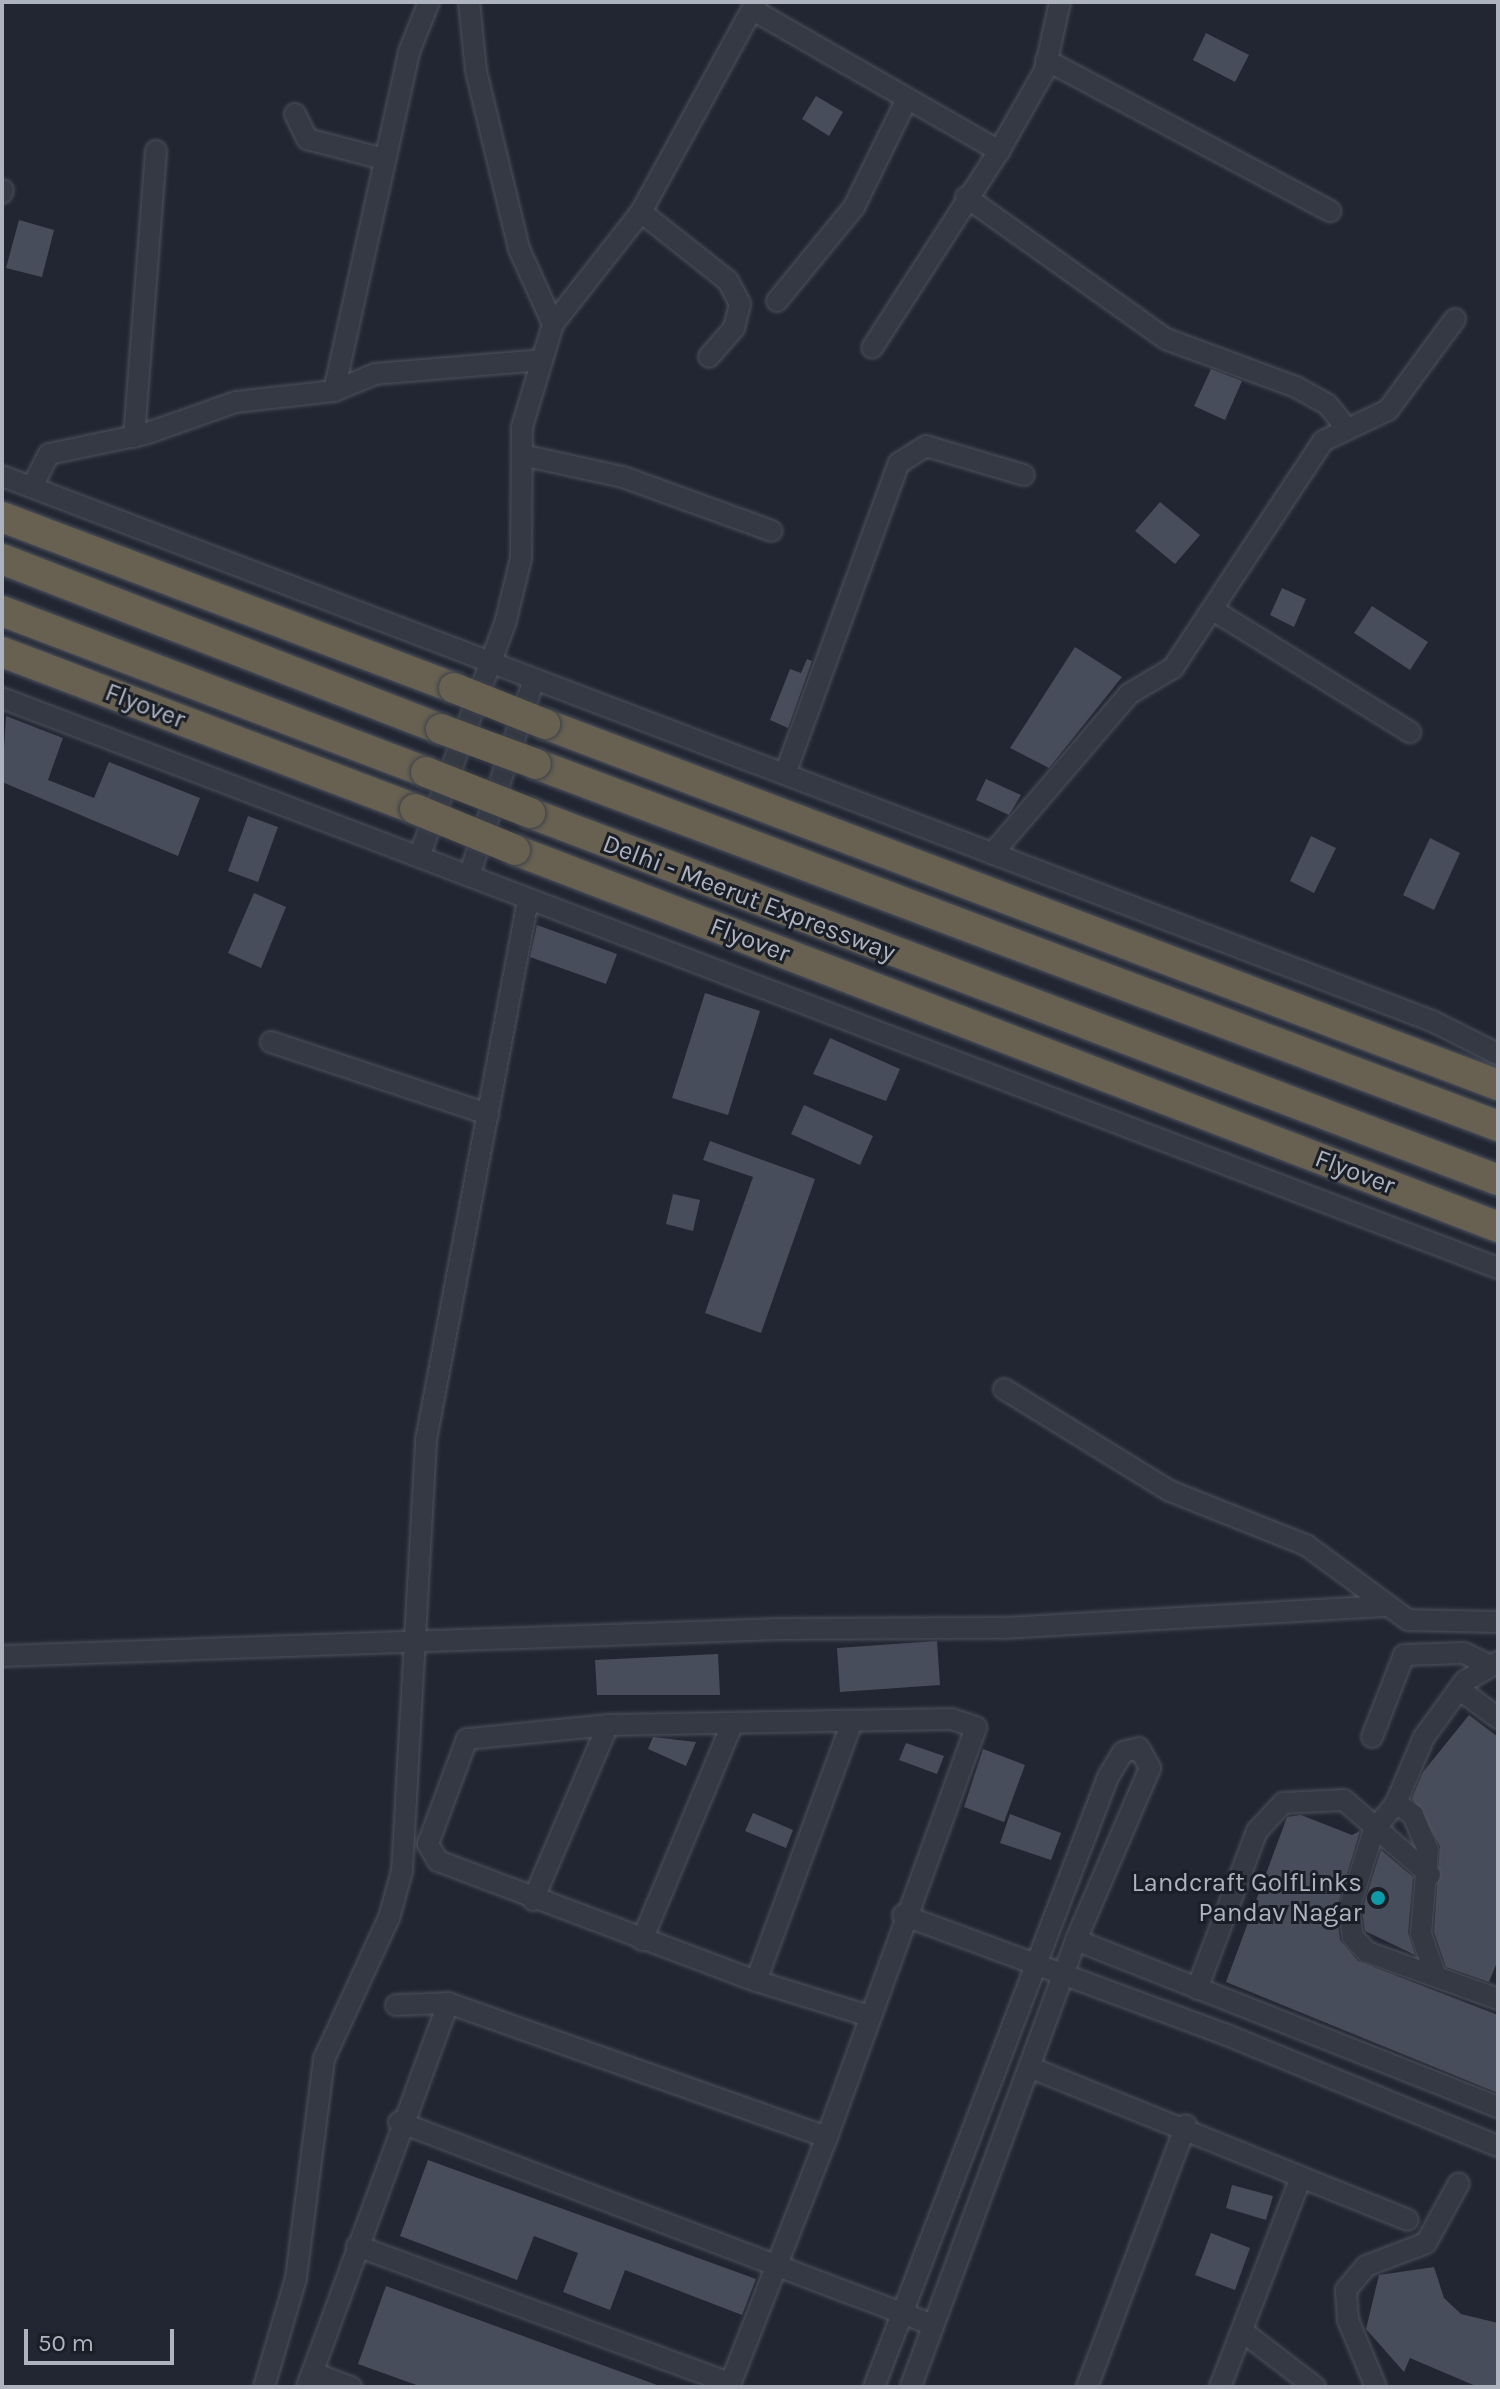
<!DOCTYPE html>
<style>
body{margin:0}
#map{position:relative;width:1500px;height:2389px;overflow:hidden;background:#212632;font-family:Karla,sans-serif}
div>[style]{position:absolute}
.building>*{inset:0;background:#484d5b}
.roads{filter:drop-shadow(0 0 2px #4e535e) drop-shadow(0 0 2px #4e535e)}
.minor>*{height:20px;margin:-10px;padding:0 10px;transform-origin:10px;border-radius:10px;background:#343943}
.highway>*{height:30px;margin:-15px;padding:0 15px;transform-origin:15px;border-radius:15px;background:#686152}
.bridges{filter:drop-shadow(0 0 2px #3c404a) drop-shadow(0 0 2px #3c404a)}
.highway-bridge>*{height:30px;margin:-15px;padding:0 15px;transform-origin:15px;border-radius:15px;background:#686152}
.dots>*{width:22px;height:22px;translate:-50% -50%;box-sizing:border-box;border:4px solid #1a1e27;border-radius:50%}
span{translate:-50% -50%;white-space:nowrap;text-align:center;line-height:1.15;-webkit-text-stroke:6px #1a1e27;paint-order:stroke}
.street-label{font-size:26px;color:#aeb3c0}
.poi-label{font-size:26px;color:#aeb3c0}
.right{translate:-100% -50%;text-align:right}
.frame{position:absolute;inset:0;border:4px solid #aeb3c0;pointer-events:none}
.scale{position:absolute;left:24px;top:2329px;width:150px;height:36px;box-sizing:border-box;border:4px solid #aeb3c0;border-top:0;padding-left:10px;font-size:24px;line-height:28px;white-space:nowrap;color:#aeb3c0;-webkit-text-stroke:6px #1a1e27;paint-order:stroke}
</style>
<div id="map">
<div class="building">
<div style="clip-path:polygon(1206px 33px,1249px 55px,1235px 82px,1193px 60px)"></div>
<div style="clip-path:polygon(816px 96px,843px 112px,829px 136px,802px 119px)"></div>
<div style="clip-path:polygon(19px 220px,54px 230px,42px 277px,6px 268px)"></div>
<div style="clip-path:polygon(1211px 369px,1242px 381px,1225px 420px,1194px 406px)"></div>
<div style="clip-path:polygon(1160px 502px,1200px 535px,1175px 564px,1135px 531px)"></div>
<div style="clip-path:polygon(1282px 588px,1306px 599px,1294px 627px,1270px 615px)"></div>
<div style="clip-path:polygon(1372px 606px,1428px 642px,1410px 670px,1354px 633px)"></div>
<div style="clip-path:polygon(1075px 647px,1122px 677px,1049px 768px,1010px 748px)"></div>
<div style="clip-path:polygon(807px 659px,812px 661px,788px 728px,770px 720px,790px 669px,801px 673px)"></div>
<div style="clip-path:polygon(6px 716px,63px 738px,48px 780px,94px 798px,109px 762px,200px 798px,178px 856px,2px 782px)"></div>
<div style="clip-path:polygon(986px 779px,1021px 795px,1009px 815px,976px 800px)"></div>
<div style="clip-path:polygon(248px 816px,278px 827px,258px 882px,228px 871px)"></div>
<div style="clip-path:polygon(1311px 836px,1336px 848px,1314px 893px,1290px 881px)"></div>
<div style="clip-path:polygon(1430px 838px,1460px 853px,1434px 910px,1403px 895px)"></div>
<div style="clip-path:polygon(254px 893px,286px 907px,261px 968px,228px 953px)"></div>
<div style="clip-path:polygon(537px 925px,617px 954px,606px 984px,530px 957px)"></div>
<div style="clip-path:polygon(705px 993px,760px 1011px,728px 1115px,672px 1098px)"></div>
<div style="clip-path:polygon(830px 1038px,900px 1069px,886px 1101px,813px 1074px)"></div>
<div style="clip-path:polygon(804px 1105px,873px 1136px,860px 1165px,791px 1134px)"></div>
<div style="clip-path:polygon(710px 1141px,815px 1179px,761px 1333px,705px 1313px,753px 1177px,703px 1160px)"></div>
<div style="clip-path:polygon(673px 1194px,700px 1200px,693px 1231px,666px 1224px)"></div>
<div style="clip-path:polygon(937px 1641px,940px 1685px,840px 1692px,837px 1648px)"></div>
<div style="clip-path:polygon(718px 1654px,720px 1695px,597px 1695px,595px 1660px)"></div>
<div style="clip-path:polygon(1469px 1715px,1498px 1737px,1498px 1960px,1489px 1982px,1446px 1967px,1434px 1932px,1440px 1846px,1412px 1798px,1423px 1772px)"></div>
<div style="clip-path:polygon(653px 1737px,696px 1742px,686px 1766px,648px 1749px)"></div>
<div style="clip-path:polygon(906px 1743px,944px 1756px,937px 1774px,899px 1760px)"></div>
<div style="clip-path:polygon(983px 1749px,1025px 1765px,1004px 1822px,964px 1807px)"></div>
<div style="clip-path:polygon(753px 1813px,793px 1830px,786px 1848px,745px 1831px)"></div>
<div style="clip-path:polygon(1010px 1814px,1061px 1833px,1051px 1860px,1000px 1843px)"></div>
<div style="clip-path:polygon(1301px 1815px,1352px 1835px,1360px 1831px,1336px 1910px,1340px 1940px,1358px 1961px,1498px 2015px,1498px 2093px,1226px 1982px,1287px 1817px)"></div>
<div style="clip-path:polygon(1381px 1850px,1413px 1877px,1408px 1933px,1415px 1955px,1365px 1931px,1362px 1910px)"></div>
<div style="clip-path:polygon(428px 2160px,756px 2279px,742px 2315px,625px 2270px,610px 2310px,563px 2292px,578px 2253px,534px 2236px,517px 2280px,400px 2236px)"></div>
<div style="clip-path:polygon(1232px 2185px,1273px 2196px,1266px 2220px,1226px 2208px)"></div>
<div style="clip-path:polygon(1211px 2233px,1250px 2248px,1235px 2290px,1195px 2275px)"></div>
<div style="clip-path:polygon(1434px 2267px,1444px 2298px,1461px 2314px,1498px 2323px,1498px 2387px,1478px 2387px,1410px 2358px,1404px 2372px,1366px 2329px,1379px 2275px)"></div>
<div style="clip-path:polygon(386px 2286px,657px 2385px,656px 2387px,422px 2387px,358px 2364px)"></div>
</div>
<div class="roads">
<div class="minor">
<div style="left:469px;top:2px;width:69px;rotate:84.2deg"></div>
<div style="left:476px;top:71px;width:183px;rotate:76.4deg"></div>
<div style="left:519px;top:249px;width:82px;rotate:65.6deg"></div>
<div style="left:753px;top:10px;width:284px;rotate:29.8deg"></div>
<div style="left:999px;top:151px;width:234px;rotate:122.8deg"></div>
<div style="left:1046px;top:60px;width:322px;rotate:28deg"></div>
<div style="left:295px;top:114px;width:28px;rotate:64deg"></div>
<div style="left:307px;top:139px;width:79px;rotate:14.7deg"></div>
<div style="left:999px;top:151px;width:93px;rotate:-60.4deg"></div>
<div style="left:1045px;top:70px;width:70px;rotate:-77.6deg"></div>
<div style="left:2px;top:193px;width:3px;rotate:-72deg"></div>
<div style="left:966px;top:197px;width:245px;rotate:35.4deg"></div>
<div style="left:1166px;top:339px;width:139px;rotate:20.3deg"></div>
<div style="left:1296px;top:387px;width:35px;rotate:29deg"></div>
<div style="left:1327px;top:404px;width:27px;rotate:51deg"></div>
<div style="left:641px;top:212px;width:111px;rotate:38.4deg"></div>
<div style="left:728px;top:281px;width:26px;rotate:62deg"></div>
<div style="left:740px;top:304px;width:25px;rotate:104deg"></div>
<div style="left:734px;top:328px;width:38px;rotate:131deg"></div>
<div style="left:777px;top:301px;width:122px;rotate:-50.7deg"></div>
<div style="left:854px;top:207px;width:120px;rotate:-63.9deg"></div>
<div style="left:334px;top:391px;width:347px;rotate:-77.5deg"></div>
<div style="left:409px;top:52px;width:54px;rotate:-68.2deg"></div>
<div style="left:134px;top:437px;width:287px;rotate:-85.6deg"></div>
<div style="left:522px;top:455px;width:103px;rotate:12.3deg"></div>
<div style="left:623px;top:477px;width:158px;rotate:19.9deg"></div>
<div style="left:2px;top:476px;width:1530px;rotate:20.86deg"></div>
<div style="left:1432px;top:1021px;width:74px;rotate:26.6deg"></div>
<div style="left:32px;top:487px;width:37px;rotate:-63deg"></div>
<div style="left:49px;top:454px;width:98px;rotate:-11.8deg"></div>
<div style="left:145px;top:434px;width:96px;rotate:-19.4deg"></div>
<div style="left:236px;top:402px;width:99px;rotate:-6.4deg"></div>
<div style="left:334px;top:391px;width:44px;rotate:-22.5deg"></div>
<div style="left:375px;top:374px;width:167px;rotate:-4.8deg"></div>
<div style="left:1213px;top:610px;width:232px;rotate:31.8deg"></div>
<div style="left:2px;top:698px;width:1601px;rotate:20.86deg"></div>
<div style="left:785px;top:774px;width:331px;rotate:-69.9deg"></div>
<div style="left:899px;top:463px;width:32px;rotate:-32deg"></div>
<div style="left:926px;top:446px;width:102px;rotate:16.5deg"></div>
<div style="left:992px;top:854px;width:211px;rotate:-49.4deg"></div>
<div style="left:1129px;top:694px;width:51px;rotate:-30.6deg"></div>
<div style="left:1173px;top:668px;width:272px;rotate:-56.5deg"></div>
<div style="left:1323px;top:441px;width:72px;rotate:-25.5deg"></div>
<div style="left:1388px;top:410px;width:113px;rotate:-53.6deg"></div>
<div style="left:419px;top:857px;width:252px;rotate:-69.8deg"></div>
<div style="left:506px;top:620px;width:64px;rotate:-76.4deg"></div>
<div style="left:521px;top:558px;width:131px;rotate:-89.6deg"></div>
<div style="left:522px;top:427px;width:108px;rotate:-73.2deg"></div>
<div style="left:553px;top:324px;width:142px;rotate:-51.8deg"></div>
<div style="left:641px;top:212px;width:239px;rotate:-61.3deg"></div>
<div style="left:469px;top:876px;width:206px;rotate:-71.7deg"></div>
<div style="left:271px;top:1042px;width:229px;rotate:18.4deg"></div>
<div style="left:1004px;top:1389px;width:195px;rotate:31.6deg"></div>
<div style="left:1170px;top:1491px;width:146px;rotate:21.7deg"></div>
<div style="left:1306px;top:1545px;width:127px;rotate:36.3deg"></div>
<div style="left:1408px;top:1620px;width:90px;rotate:1.3deg"></div>
<div style="left:2px;top:1656px;width:777px;rotate:-1.99deg"></div>
<div style="left:779px;top:1629px;width:227px;rotate:-0.3deg"></div>
<div style="left:1006px;top:1628px;width:379px;rotate:-3.3deg"></div>
<div style="left:1498px;top:1662px;width:38px;rotate:150deg"></div>
<div style="left:1465px;top:1681px;width:69px;rotate:126.2deg"></div>
<div style="left:1424px;top:1737px;width:72px;rotate:113deg"></div>
<div style="left:1396px;top:1803px;width:35px;rotate:129deg"></div>
<div style="left:1374px;top:1830px;width:83px;rotate:107.6deg"></div>
<div style="left:1349px;top:1909px;width:28px;rotate:82deg"></div>
<div style="left:1353px;top:1937px;width:21px;rotate:47deg"></div>
<div style="left:1367px;top:1952px;width:139px;rotate:19.7deg"></div>
<div style="left:1459px;top:1689px;width:49px;rotate:36.6deg"></div>
<div style="left:1372px;top:1737px;width:88px;rotate:-68.7deg"></div>
<div style="left:1404px;top:1655px;width:60px;rotate:-1.9deg"></div>
<div style="left:1464px;top:1653px;width:28px;rotate:26deg"></div>
<div style="left:1396px;top:1803px;width:21px;rotate:35deg"></div>
<div style="left:1413px;top:1815px;width:38px;rotate:67deg"></div>
<div style="left:1428px;top:1850px;width:84px;rotate:94.8deg"></div>
<div style="left:1421px;top:1934px;width:42px;rotate:70.7deg"></div>
<div style="left:533px;top:1900px;width:190px;rotate:-66.8deg"></div>
<div style="left:903px;top:1915px;width:346px;rotate:20.3deg"></div>
<div style="left:1227px;top:2035px;width:293px;rotate:22.3deg"></div>
<div style="left:642px;top:1940px;width:231px;rotate:-67.3deg"></div>
<div style="left:1076px;top:1940px;width:454px;rotate:21.6deg"></div>
<div style="left:756px;top:1981px;width:276px;rotate:-69.7deg"></div>
<div style="left:1197px;top:1989px;width:169px;rotate:-69.2deg"></div>
<div style="left:1257px;top:1831px;width:38px;rotate:-47deg"></div>
<div style="left:1283px;top:1803px;width:61px;rotate:-2.8deg"></div>
<div style="left:1344px;top:1800px;width:114px;rotate:41.1deg"></div>
<div style="left:396px;top:2005px;width:52px;rotate:-2.2deg"></div>
<div style="left:1029px;top:2067px;width:293px;rotate:22deg"></div>
<div style="left:1301px;top:2177px;width:225px;rotate:111.1deg"></div>
<div style="left:399px;top:2122px;width:571px;rotate:20.81deg"></div>
<div style="left:1301px;top:2177px;width:115px;rotate:21.9deg"></div>
<div style="left:357px;top:2246px;width:397px;rotate:20.2deg"></div>
<div style="left:1242px;top:2331px;width:92px;rotate:37.5deg"></div>
<div style="left:314px;top:2373px;width:40px;rotate:21deg"></div>
<div style="left:264px;top:2387px;width:114px;rotate:-73.6deg"></div>
<div style="left:296px;top:2278px;width:221px;rotate:-82.7deg"></div>
<div style="left:324px;top:2059px;width:155px;rotate:-65.3deg"></div>
<div style="left:389px;top:1918px;width:49px;rotate:-74.5deg"></div>
<div style="left:402px;top:1871px;width:432px;rotate:-86.8deg"></div>
<div style="left:426px;top:1440px;width:550px;rotate:-79.3deg"></div>
<div style="left:307px;top:2387px;width:409px;rotate:-69.8deg"></div>
<div style="left:448px;top:2003px;width:402px;rotate:19.5deg"></div>
<div style="left:729px;top:2387px;width:269px;rotate:-68.6deg"></div>
<div style="left:827px;top:2137px;width:436px;rotate:-70deg"></div>
<div style="left:976px;top:1727px;width:25px;rotate:-162deg"></div>
<div style="left:952px;top:1719px;width:344px;rotate:179deg"></div>
<div style="left:608px;top:1725px;width:142px;rotate:174.3deg"></div>
<div style="left:467px;top:1739px;width:112px;rotate:110.4deg"></div>
<div style="left:428px;top:1844px;width:20px;rotate:60deg"></div>
<div style="left:438px;top:1861px;width:340px;rotate:20.7deg"></div>
<div style="left:756px;top:1981px;width:118px;rotate:17.2deg"></div>
<div style="left:874px;top:2387px;width:653px;rotate:-69.01deg"></div>
<div style="left:1108px;top:1777px;width:29px;rotate:-59deg"></div>
<div style="left:1123px;top:1752px;width:16px;rotate:-14deg"></div>
<div style="left:1139px;top:1748px;width:23px;rotate:61deg"></div>
<div style="left:1150px;top:1768px;width:187px;rotate:113.3deg"></div>
<div style="left:1076px;top:1940px;width:476px;rotate:110.3deg"></div>
<div style="left:1087px;top:2387px;width:280px;rotate:-69.3deg"></div>
<div style="left:1376px;top:2387px;width:73px;rotate:-112.7deg"></div>
<div style="left:1348px;top:2320px;width:30px;rotate:-94deg"></div>
<div style="left:1346px;top:2290px;width:31px;rotate:-50deg"></div>
<div style="left:1366px;top:2266px;width:64px;rotate:-21deg"></div>
<div style="left:1426px;top:2243px;width:68px;rotate:-61.2deg"></div>
</div>
<div class="highway">
<div style="left:2px;top:517px;width:483px;rotate:20.7deg"></div>
<div style="left:2px;top:559px;width:471px;rotate:21.2deg"></div>
<div style="left:2px;top:611px;width:454px;rotate:20.8deg"></div>
<div style="left:2px;top:652px;width:442px;rotate:20.8deg"></div>
<div style="left:545px;top:724px;width:1019px;rotate:20.75deg"></div>
<div style="left:536px;top:764px;width:1028px;rotate:20.62deg"></div>
<div style="left:530px;top:813px;width:1035px;rotate:20.76deg"></div>
<div style="left:515px;top:850px;width:1053px;rotate:20.98deg"></div>
</div>
</div>
<div class="bridges">
<div class="highway-bridge">
<div style="left:454px;top:688px;width:98px;rotate:21.6deg"></div>
<div style="left:441px;top:729px;width:101px;rotate:20.2deg"></div>
<div style="left:426px;top:772px;width:112px;rotate:21.5deg"></div>
<div style="left:415px;top:809px;width:108px;rotate:22.3deg"></div>
</div>
</div>
<div class="dots">
<div style="left:1378px;top:1898px;background:#0f9aa8"></div>
</div>
<div class="street-label">
<span style="left:145px;top:706px;rotate:21deg">Flyover</span>
<span style="left:749px;top:898px;rotate:21deg">Delhi - Meerut Expressway</span>
<span style="left:750px;top:940px;rotate:21deg">Flyover</span>
<span style="left:1355px;top:1172px;rotate:21deg">Flyover</span>
</div>
<div class="poi-label">
<span class="right" style="left:1362px;top:1898px">Landcraft GolfLinks<br>Pandav Nagar</span>
</div>
<div class="frame"></div>
<div class="scale">50 m</div>
</div>
